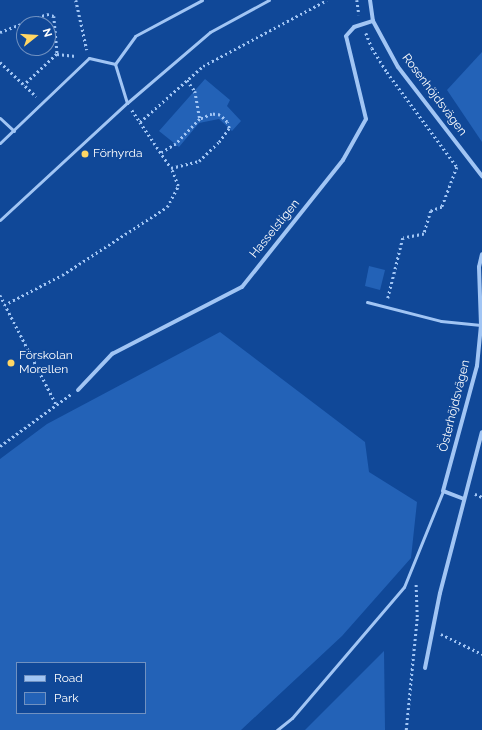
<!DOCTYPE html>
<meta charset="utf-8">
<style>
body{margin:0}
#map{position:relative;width:482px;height:730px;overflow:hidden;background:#104898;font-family:Raleway,sans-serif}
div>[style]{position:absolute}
.green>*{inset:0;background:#2362b7}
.path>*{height:2.5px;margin-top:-1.25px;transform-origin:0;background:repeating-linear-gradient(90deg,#a1c5f4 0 2px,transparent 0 5px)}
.lane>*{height:3px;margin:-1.5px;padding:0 1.5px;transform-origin:1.5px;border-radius:1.5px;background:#a1c5f4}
.street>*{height:4px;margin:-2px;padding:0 2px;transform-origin:2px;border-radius:2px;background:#a1c5f4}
.dots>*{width:11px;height:11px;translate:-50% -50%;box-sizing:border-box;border:2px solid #104898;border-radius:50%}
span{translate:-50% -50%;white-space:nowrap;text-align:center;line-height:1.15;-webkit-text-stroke:3px #104898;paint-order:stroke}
.street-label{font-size:12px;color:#fff}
.poi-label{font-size:12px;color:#fff}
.left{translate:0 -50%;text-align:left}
.legend{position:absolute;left:16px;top:662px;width:130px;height:52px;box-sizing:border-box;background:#104898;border:1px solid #7091c1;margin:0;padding:5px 7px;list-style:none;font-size:12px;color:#fff}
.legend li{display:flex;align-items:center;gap:8px;height:20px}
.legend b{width:20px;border:1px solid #7091c1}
.north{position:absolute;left:16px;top:16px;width:40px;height:40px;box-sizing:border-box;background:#104898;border:1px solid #7091c1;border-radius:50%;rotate:73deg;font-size:11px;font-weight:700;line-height:16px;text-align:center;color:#fff}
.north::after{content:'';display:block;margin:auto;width:14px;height:18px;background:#ffd664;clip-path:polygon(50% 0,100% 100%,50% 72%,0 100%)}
</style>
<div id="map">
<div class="green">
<div style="clip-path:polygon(482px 52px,482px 142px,447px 90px)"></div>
<div style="clip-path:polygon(205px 79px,230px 100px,227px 106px,241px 121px,232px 131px,219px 119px,199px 123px,179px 147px,159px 131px)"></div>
<div style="clip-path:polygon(369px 266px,385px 270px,380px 290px,365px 286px)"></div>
<div style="clip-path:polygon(evenodd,220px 332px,365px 442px,369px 472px,417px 502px,411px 558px,342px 636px,241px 730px,0 730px,0 459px,47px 424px,220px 332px,17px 663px,145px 663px,145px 713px,17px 713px,17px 663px)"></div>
<div style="clip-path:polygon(384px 651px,385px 730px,305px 730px)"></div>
</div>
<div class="path">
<div style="left:76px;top:0;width:51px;rotate:77.6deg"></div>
<div style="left:357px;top:0;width:15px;rotate:82deg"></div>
<div style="left:0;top:32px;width:50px;rotate:-21deg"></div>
<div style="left:47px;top:14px;width:7px;rotate:16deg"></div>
<div style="left:54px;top:16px;width:38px;rotate:85deg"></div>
<div style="left:57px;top:54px;width:45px;rotate:136.8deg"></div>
<div style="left:366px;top:33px;width:16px;rotate:68deg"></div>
<div style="left:372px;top:48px;width:28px;rotate:58deg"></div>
<div style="left:387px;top:72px;width:118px;rotate:53.6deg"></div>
<div style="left:457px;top:167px;width:43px;rotate:110.6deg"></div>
<div style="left:442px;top:207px;width:12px;rotate:160deg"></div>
<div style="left:431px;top:211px;width:24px;rotate:107deg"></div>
<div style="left:424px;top:234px;width:21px;rotate:169deg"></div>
<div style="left:403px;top:238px;width:62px;rotate:104deg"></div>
<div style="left:57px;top:54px;width:19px;rotate:6deg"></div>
<div style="left:0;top:62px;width:50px;rotate:43.4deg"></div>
<div style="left:187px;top:80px;width:14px;rotate:54deg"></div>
<div style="left:195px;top:91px;width:28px;rotate:80deg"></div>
<div style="left:132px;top:110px;width:14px;rotate:56deg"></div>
<div style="left:140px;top:122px;width:84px;rotate:-41.6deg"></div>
<div style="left:203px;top:66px;width:140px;rotate:-28deg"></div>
<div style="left:140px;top:122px;width:55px;rotate:56deg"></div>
<div style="left:171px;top:168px;width:29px;rotate:-14deg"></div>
<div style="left:199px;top:161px;width:28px;rotate:-44deg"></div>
<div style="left:219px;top:142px;width:17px;rotate:-54deg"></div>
<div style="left:229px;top:128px;width:6px;rotate:-108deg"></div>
<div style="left:227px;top:122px;width:10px;rotate:-135deg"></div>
<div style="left:220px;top:115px;width:8px;rotate:-173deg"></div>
<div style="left:212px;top:114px;width:13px;rotate:157deg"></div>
<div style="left:200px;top:119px;width:35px;rotate:134deg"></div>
<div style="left:176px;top:144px;width:17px;rotate:149deg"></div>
<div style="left:0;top:295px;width:123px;rotate:62.8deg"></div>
<div style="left:4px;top:305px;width:65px;rotate:-27.3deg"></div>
<div style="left:62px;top:275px;width:125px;rotate:-32.9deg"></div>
<div style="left:167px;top:207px;width:24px;rotate:-62deg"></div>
<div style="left:178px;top:186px;width:19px;rotate:-111deg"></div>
<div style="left:0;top:446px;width:88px;rotate:-36.2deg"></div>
<div style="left:475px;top:494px;width:8px;rotate:23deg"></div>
<div style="left:441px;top:634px;width:46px;rotate:26deg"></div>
<div style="left:406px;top:730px;width:114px;rotate:-84.4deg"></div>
<div style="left:417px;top:617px;width:34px;rotate:-92deg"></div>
</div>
<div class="lane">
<div style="left:127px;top:103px;width:41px;rotate:-107.1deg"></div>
<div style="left:115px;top:64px;width:34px;rotate:-54deg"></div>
<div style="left:135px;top:36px;width:76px;rotate:-28.2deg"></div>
<div style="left:0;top:118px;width:19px;rotate:43deg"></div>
<div style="left:0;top:143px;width:123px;rotate:-43.7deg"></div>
<div style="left:89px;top:58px;width:27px;rotate:13deg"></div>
<div style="left:0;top:220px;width:173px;rotate:-42.7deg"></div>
<div style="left:127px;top:103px;width:109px;rotate:-40.5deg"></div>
<div style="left:210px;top:32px;width:67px;rotate:-28.5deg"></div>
<div style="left:367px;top:302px;width:76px;rotate:14.4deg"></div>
<div style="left:441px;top:321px;width:40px;rotate:5.7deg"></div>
<div style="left:277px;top:730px;width:19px;rotate:-39deg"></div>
<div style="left:292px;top:718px;width:172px;rotate:-49.5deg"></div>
<div style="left:404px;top:587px;width:104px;rotate:-67.9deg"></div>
</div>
<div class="street">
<div style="left:370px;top:0;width:21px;rotate:82deg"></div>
<div style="left:373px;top:21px;width:52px;rotate:61.5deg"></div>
<div style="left:398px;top:67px;width:138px;rotate:52.4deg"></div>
<div style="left:78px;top:390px;width:50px;rotate:-46.6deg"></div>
<div style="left:112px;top:354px;width:146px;rotate:-27.3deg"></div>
<div style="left:242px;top:287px;width:162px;rotate:-51.5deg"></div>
<div style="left:343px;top:160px;width:47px;rotate:-60.7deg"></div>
<div style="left:366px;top:119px;width:85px;rotate:-103.5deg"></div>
<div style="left:346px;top:36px;width:12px;rotate:-48deg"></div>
<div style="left:354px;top:27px;width:20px;rotate:-18deg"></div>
<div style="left:464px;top:499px;width:22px;rotate:-159deg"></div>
<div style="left:443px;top:491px;width:130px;rotate:-74.8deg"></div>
<div style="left:477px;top:366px;width:41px;rotate:-84.4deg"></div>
<div style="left:481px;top:325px;width:58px;rotate:-92deg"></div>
<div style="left:479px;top:267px;width:13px;rotate:-77deg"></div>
<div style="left:425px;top:668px;width:76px;rotate:-78.7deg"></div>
<div style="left:440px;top:593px;width:166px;rotate:-75.4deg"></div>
</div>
<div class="dots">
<div style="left:85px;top:154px;background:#ffd664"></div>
<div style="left:11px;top:363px;background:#ffd664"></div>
</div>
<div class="street-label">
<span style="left:434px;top:95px;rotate:53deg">Rosenhöjdsvägen</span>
<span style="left:275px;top:229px;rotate:-51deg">Hasselstigen</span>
<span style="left:455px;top:406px;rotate:-76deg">Österhöjdsvägen</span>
</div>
<div class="poi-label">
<span class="left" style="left:93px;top:154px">Förhyrda</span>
<span class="left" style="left:19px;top:363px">Förskolan<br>Morellen</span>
</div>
<ul class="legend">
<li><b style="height:5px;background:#a1c5f4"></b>Road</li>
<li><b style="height:11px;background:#2362b7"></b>Park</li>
</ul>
<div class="north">N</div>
</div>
